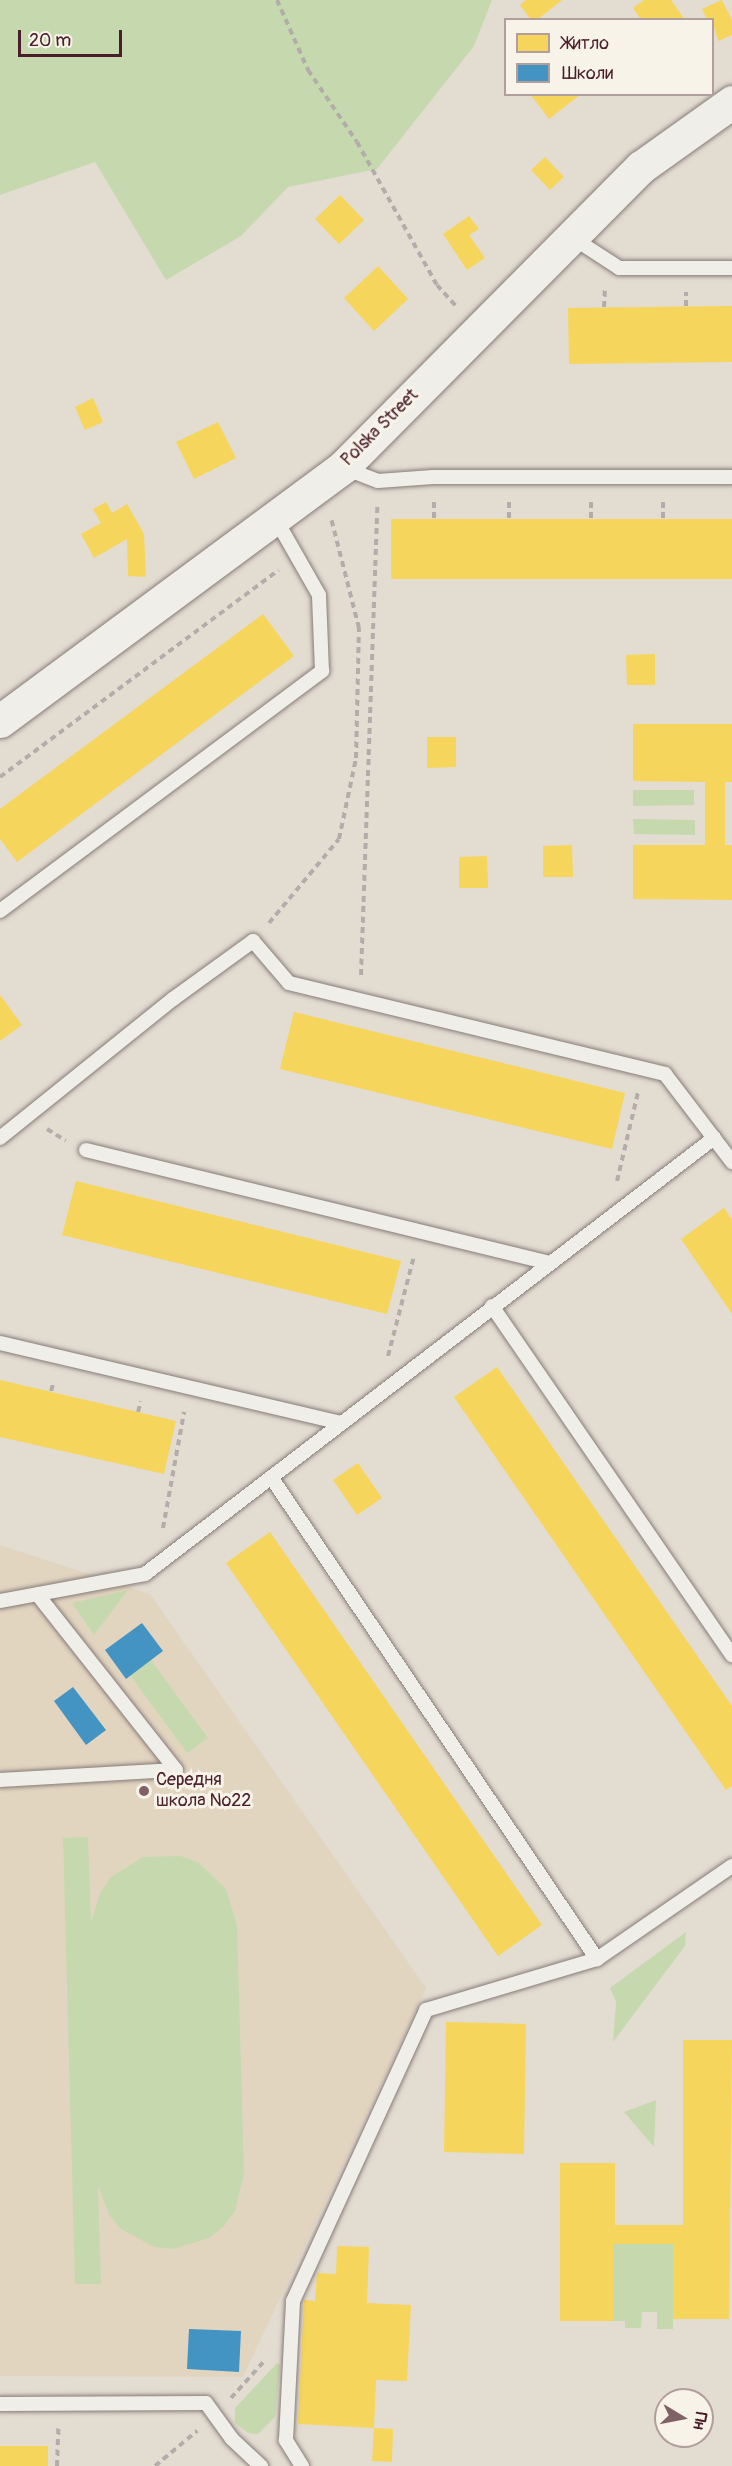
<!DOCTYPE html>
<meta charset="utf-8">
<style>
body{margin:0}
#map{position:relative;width:732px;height:2466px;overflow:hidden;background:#e3dcd1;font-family:Pangolin,sans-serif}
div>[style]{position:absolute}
.built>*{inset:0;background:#e2d5c0}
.green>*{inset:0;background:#c6d9ae}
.homes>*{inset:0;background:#f6d55c}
.schools>*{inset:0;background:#4393c3}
.path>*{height:4px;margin-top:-2px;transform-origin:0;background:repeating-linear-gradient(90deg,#b3acaa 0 6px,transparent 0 10.5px)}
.roads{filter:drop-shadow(0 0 2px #877c79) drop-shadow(0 0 2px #877c79)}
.lane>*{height:14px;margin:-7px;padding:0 7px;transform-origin:7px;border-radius:7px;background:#f0eee9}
.secondary>*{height:33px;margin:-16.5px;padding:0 16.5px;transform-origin:16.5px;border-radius:16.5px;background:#f0eee9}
.dots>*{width:16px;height:16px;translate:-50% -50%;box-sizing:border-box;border:3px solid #f7f3e8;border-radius:50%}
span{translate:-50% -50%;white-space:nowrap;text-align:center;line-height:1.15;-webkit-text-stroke:6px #f7f3e8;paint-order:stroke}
.street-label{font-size:18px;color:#4a1f2b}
.poi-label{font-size:18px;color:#4a1f2b}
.left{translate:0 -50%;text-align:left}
.legend{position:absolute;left:504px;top:18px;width:210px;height:78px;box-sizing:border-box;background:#f7f3e8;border:2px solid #b29e9c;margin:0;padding:8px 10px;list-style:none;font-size:18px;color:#4a1f2b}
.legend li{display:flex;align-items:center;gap:12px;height:30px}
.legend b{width:30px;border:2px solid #b29e9c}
.north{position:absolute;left:654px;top:2388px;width:60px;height:60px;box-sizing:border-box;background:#f7f3e8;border:2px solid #b29e9c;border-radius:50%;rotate:100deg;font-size:16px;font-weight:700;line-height:24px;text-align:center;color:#4a1f2b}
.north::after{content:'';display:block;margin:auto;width:21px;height:27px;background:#806165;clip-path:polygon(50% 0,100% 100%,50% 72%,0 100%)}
.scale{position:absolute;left:18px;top:30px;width:104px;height:27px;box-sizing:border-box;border:3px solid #4a1f2b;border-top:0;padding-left:8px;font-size:18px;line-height:21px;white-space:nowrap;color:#4a1f2b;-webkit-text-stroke:4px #f7f3e8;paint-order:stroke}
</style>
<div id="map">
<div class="built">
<div style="clip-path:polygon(0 1545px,150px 1594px,426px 1988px,243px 2377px,0 2376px)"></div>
</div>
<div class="green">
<div style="clip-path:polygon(0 0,492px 0,474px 46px,377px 169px,288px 187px,241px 236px,166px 280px,95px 162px,0 195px)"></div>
<div style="clip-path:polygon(633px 790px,694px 790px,694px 805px,633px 806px)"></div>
<div style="clip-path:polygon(633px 819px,695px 820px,695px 835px,634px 834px)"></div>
<div style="clip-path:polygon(128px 1590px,94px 1635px,72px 1603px)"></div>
<div style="clip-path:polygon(151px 1660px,208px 1738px,187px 1753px,130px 1675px)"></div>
<div style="clip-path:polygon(88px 1837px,91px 1923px,100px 1893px,111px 1877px,143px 1857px,181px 1856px,199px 1863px,226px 1889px,237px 1925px,244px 2174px,235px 2211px,224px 2226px,209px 2238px,173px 2249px,154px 2247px,121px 2229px,109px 2215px,98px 2185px,101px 2284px,75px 2284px,63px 1838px)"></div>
<div style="clip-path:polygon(686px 1932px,685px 1946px,613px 2042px,616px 2002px,610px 1988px)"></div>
<div style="clip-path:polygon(656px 2100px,654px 2147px,624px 2112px)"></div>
<div style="clip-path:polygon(614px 2244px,673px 2244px,673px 2329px,657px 2329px,657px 2312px,642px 2312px,641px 2328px,625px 2328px,625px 2321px,614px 2321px)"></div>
<div style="clip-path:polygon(277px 2363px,280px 2365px,275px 2417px,258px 2434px,248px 2433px,235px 2423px,235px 2408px)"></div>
</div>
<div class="homes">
<div style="clip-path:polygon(526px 0,562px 0,537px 20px,531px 20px,520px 5px)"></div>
<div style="clip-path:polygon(644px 0,671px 0,685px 20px,641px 20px,633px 8px)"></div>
<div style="clip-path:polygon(722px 0,732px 20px,732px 35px,718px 41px,712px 20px,707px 20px,702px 9px)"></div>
<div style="clip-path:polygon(530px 94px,581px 94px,549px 119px)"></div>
<div style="clip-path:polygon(545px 157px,564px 177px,550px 190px,531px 170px)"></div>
<div style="clip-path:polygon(340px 195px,364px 220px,339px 244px,315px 219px)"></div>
<div style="clip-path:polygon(469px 216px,479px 229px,469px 235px,485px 258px,467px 270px,443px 234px)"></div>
<div style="clip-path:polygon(378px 266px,408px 299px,374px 331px,344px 298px)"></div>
<div style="clip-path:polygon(732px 306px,732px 362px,569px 364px,568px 308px)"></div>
<div style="clip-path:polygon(93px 398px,103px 422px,85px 430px,75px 407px)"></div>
<div style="clip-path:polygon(218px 422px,236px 458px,194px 479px,176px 442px)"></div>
<div style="clip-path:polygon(106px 502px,112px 513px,127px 504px,144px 534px,146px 577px,128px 576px,127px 539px,94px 558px,81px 534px,101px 523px,93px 509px)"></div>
<div style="clip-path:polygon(391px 519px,732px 519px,732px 579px,391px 579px)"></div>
<div style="clip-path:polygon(263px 614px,294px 656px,17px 862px,0 839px,0 809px)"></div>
<div style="clip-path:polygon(655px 654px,655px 685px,627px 685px,626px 655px)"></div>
<div style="clip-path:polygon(633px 724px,732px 724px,732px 782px,725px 782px,725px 845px,732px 845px,732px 900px,633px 899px,633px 845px,705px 845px,705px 782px,633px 781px)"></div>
<div style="clip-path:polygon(427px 737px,456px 737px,456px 767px,427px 768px)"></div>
<div style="clip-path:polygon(572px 845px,573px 877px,543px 877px,543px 846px)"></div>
<div style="clip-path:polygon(487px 856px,488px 888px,459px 888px,459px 857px)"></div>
<div style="clip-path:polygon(0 995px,22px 1025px,0 1041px)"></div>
<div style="clip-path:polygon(294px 1012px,625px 1093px,612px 1149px,280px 1069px)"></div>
<div style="clip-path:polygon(76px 1181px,401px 1261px,387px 1314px,62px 1235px)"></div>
<div style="clip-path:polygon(724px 1208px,732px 1220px,732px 1314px,681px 1239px)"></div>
<div style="clip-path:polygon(497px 1367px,732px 1706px,732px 1786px,726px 1790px,454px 1397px)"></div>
<div style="clip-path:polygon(0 1380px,176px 1421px,164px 1474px,0 1437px)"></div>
<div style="clip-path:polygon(358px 1463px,382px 1498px,357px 1515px,333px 1480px)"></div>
<div style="clip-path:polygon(270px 1532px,542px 1925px,498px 1956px,226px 1563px)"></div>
<div style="clip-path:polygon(446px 2022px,526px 2024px,524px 2154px,444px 2152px)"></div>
<div style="clip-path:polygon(683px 2040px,732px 2040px,729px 2319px,673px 2319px,673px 2244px,614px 2244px,614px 2321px,560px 2321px,560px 2163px,615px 2163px,615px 2225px,683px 2225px)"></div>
<div style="clip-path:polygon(337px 2246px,369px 2247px,367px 2303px,411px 2305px,407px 2381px,376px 2380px,374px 2428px,298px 2424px,304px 2300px,315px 2301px,317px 2273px,336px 2274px)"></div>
<div style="clip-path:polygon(374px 2428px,393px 2429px,392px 2462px,372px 2461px)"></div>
<div style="clip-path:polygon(0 2446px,48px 2446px,48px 2466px,0 2466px)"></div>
</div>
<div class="schools">
<div style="clip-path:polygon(142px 1623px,163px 1651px,126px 1679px,105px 1650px)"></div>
<div style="clip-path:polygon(73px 1687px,106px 1730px,86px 1745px,54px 1701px)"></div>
<div style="clip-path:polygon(189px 2329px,241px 2331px,239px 2372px,187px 2369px)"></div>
</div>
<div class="path">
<div style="left:277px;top:0;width:77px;rotate:66.1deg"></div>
<div style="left:308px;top:70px;width:87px;rotate:55.8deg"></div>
<div style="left:357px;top:142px;width:164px;rotate:60.8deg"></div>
<div style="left:437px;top:285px;width:28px;rotate:48deg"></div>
<div style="left:686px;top:306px;width:14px;rotate:-90deg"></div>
<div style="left:604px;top:307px;width:20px;rotate:-87deg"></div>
<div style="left:434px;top:502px;width:17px;rotate:90deg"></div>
<div style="left:509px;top:502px;width:17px;rotate:90deg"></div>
<div style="left:591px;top:502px;width:17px;rotate:90deg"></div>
<div style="left:663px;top:502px;width:17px;rotate:90deg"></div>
<div style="left:0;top:777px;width:347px;rotate:-36.6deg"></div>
<div style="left:269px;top:923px;width:109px;rotate:-50.2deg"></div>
<div style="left:339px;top:839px;width:83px;rotate:-78.1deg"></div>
<div style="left:356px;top:758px;width:130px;rotate:-88.7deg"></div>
<div style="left:359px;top:628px;width:114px;rotate:-104.3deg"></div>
<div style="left:361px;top:975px;width:469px;rotate:-88deg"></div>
<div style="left:47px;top:1129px;width:22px;rotate:32deg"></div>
<div style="left:617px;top:1181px;width:91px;rotate:-76.7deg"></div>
<div style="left:388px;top:1356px;width:103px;rotate:-75.4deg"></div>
<div style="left:51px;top:1391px;width:10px;rotate:-73deg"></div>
<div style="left:138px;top:1412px;width:11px;rotate:-75deg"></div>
<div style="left:163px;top:1528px;width:118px;rotate:-79.7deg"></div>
<div style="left:231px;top:2398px;width:52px;rotate:-48.1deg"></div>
<div style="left:57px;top:2466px;width:38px;rotate:-88deg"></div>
<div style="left:155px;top:2466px;width:55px;rotate:-39.8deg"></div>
</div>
<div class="roads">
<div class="lane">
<div style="left:570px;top:236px;width:59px;rotate:33.1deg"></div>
<div style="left:619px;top:268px;width:113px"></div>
<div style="left:344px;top:468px;width:36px;rotate:21deg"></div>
<div style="left:378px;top:481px;width:55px;rotate:-4.2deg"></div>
<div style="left:433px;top:477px;width:299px"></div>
<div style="left:0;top:911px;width:402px;rotate:-36.7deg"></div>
<div style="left:322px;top:671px;width:76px;rotate:-92.3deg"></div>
<div style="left:319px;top:595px;width:89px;rotate:-119.7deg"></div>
<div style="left:0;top:1138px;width:222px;rotate:-38.8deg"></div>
<div style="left:173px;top:999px;width:99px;rotate:-35.9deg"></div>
<div style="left:253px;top:941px;width:55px;rotate:49.4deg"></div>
<div style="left:289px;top:983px;width:387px;rotate:13.6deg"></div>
<div style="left:665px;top:1074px;width:111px;rotate:52.7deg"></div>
<div style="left:86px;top:1150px;width:476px;rotate:13.7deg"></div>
<div style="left:492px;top:1306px;width:424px;rotate:55.5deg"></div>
<div style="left:0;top:1343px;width:349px;rotate:13.2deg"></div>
<div style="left:271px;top:1477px;width:582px;rotate:55.93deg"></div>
<div style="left:0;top:1601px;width:147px;rotate:-10.5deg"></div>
<div style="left:145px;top:1574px;width:717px;rotate:-37.46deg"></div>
<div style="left:0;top:1780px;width:176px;rotate:-3.3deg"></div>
<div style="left:176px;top:1770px;width:224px;rotate:-128.3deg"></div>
<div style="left:0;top:2404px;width:206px;rotate:-0.3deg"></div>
<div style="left:206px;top:2403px;width:44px;rotate:54.2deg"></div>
<div style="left:232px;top:2439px;width:40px;rotate:43deg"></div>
<div style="left:302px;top:2466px;width:31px;rotate:-122deg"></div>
<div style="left:286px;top:2440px;width:139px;rotate:-87.1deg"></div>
<div style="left:293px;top:2301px;width:320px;rotate:-65.4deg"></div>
<div style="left:426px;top:2010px;width:178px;rotate:-16.6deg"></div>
<div style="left:597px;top:1959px;width:164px;rotate:-34.6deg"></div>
</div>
<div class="secondary">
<div style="left:0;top:721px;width:427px;rotate:-36.5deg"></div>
<div style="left:343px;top:467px;width:423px;rotate:-45.2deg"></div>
<div style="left:641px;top:167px;width:112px;rotate:-35.5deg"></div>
</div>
</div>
<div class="dots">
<div style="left:144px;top:1791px;background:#806165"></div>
</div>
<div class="street-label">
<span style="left:380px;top:428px;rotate:-45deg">Polska Street</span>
</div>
<div class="poi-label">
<span class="left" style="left:156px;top:1791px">Середня<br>школа №22</span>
</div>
<ul class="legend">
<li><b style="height:16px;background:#f6d55c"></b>Житло</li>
<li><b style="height:16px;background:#4393c3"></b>Школи</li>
</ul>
<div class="north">Пн</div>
<div class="scale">20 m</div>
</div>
